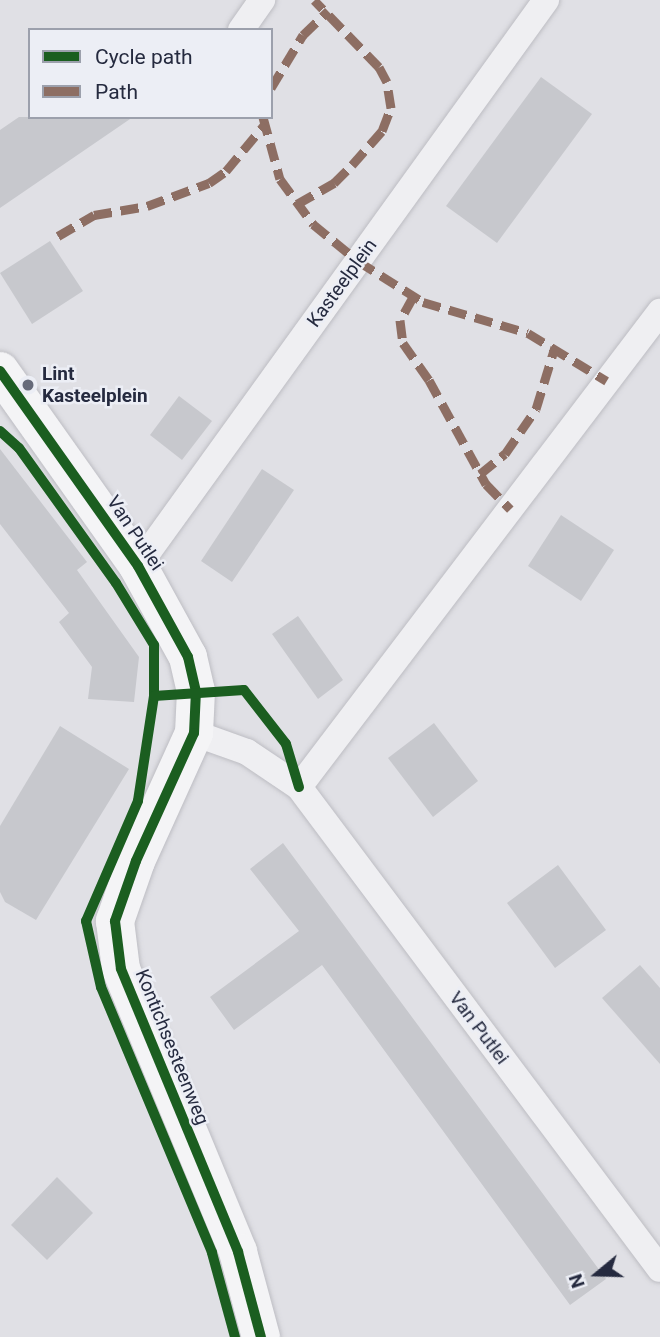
<!DOCTYPE html>
<style>
body{margin:0}
#map{position:relative;width:660px;height:1337px;overflow:hidden;background:#e0e0e5;font-family:Roboto,sans-serif}
div>[style]{position:absolute}
.building>*{inset:0;background:#c7c8cd}
.roads{filter:drop-shadow(0 0 2px #bdbdc3) drop-shadow(0 0 2px #bdbdc3)}
.street>*{height:26px;margin:-13px;padding:0 13px;transform-origin:13px;border-radius:13px;background:#efeff2}
.secondary>*{height:38px;margin:-19px;padding:0 19px;transform-origin:19px;border-radius:19px;background:#f4f4f6}
.quiet>*{height:9px;margin-top:-4.5px;transform-origin:0;background:repeating-linear-gradient(90deg,#8d6e63 0 18px,transparent 0 27px)}
.cycleway>*{height:10px;margin:-5px;padding:0 5px;transform-origin:5px;border-radius:5px;background:#1b5e20}
.dots>*{width:19px;height:19px;translate:-50% -50%;box-sizing:border-box;border:4px solid #eceef5;border-radius:50%}
span{translate:-50% -50%;white-space:nowrap;text-align:center;line-height:1.15;-webkit-text-stroke:5px #eceef5;paint-order:stroke}
.street-label{font-size:19px;color:#252a3f}
.poi-label{font-size:19px;color:#252a3f;font-weight:700}
.left{translate:0 -50%;text-align:left}
.legend{position:absolute;left:28px;top:28px;width:245px;height:91px;box-sizing:border-box;background:#eceef5;border:2px solid #9ca0ac;margin:0;padding:9px 12px;list-style:none;font-size:21px;color:#252a3f}
.legend li{display:flex;align-items:center;gap:14px;height:35px}
.legend b{width:35px;border:2px solid #9ca0ac}
.north{position:absolute;left:562px;top:1239px;width:70px;height:70px;-webkit-text-stroke:5px #eceef5;paint-order:stroke;rotate:251deg;font-size:19px;font-weight:700;line-height:28px;text-align:center;color:#252a3f}
.north::after{content:'';display:block;margin:auto;width:24px;height:32px;background:#252a3f;clip-path:polygon(50% 0,100% 100%,50% 72%,0 100%)}
</style>
<div id="map">
<div class="building">
<div style="clip-path:polygon(541px 77px,592px 114px,497px 243px,446px 206px)"></div>
<div style="clip-path:polygon(19px 117px,133px 117px,0 208px,0 130px)"></div>
<div style="clip-path:polygon(50px 241px,83px 291px,32px 324px,0 273px)"></div>
<div style="clip-path:polygon(179px 396px,212px 421px,182px 460px,150px 435px)"></div>
<div style="clip-path:polygon(0 449px,87px 562px,77px 570px,139px 657px,134px 702px,88px 699px,92px 667px,59px 622px,69px 613px,0 524px)"></div>
<div style="clip-path:polygon(262px 469px,294px 490px,232px 582px,201px 561px)"></div>
<div style="clip-path:polygon(561px 515px,614px 550px,581px 601px,528px 566px)"></div>
<div style="clip-path:polygon(298px 616px,343px 680px,318px 699px,272px 634px)"></div>
<div style="clip-path:polygon(434px 723px,478px 781px,433px 817px,388px 758px)"></div>
<div style="clip-path:polygon(60px 726px,129px 769px,36px 920px,5px 902px,0 892px,0 826px)"></div>
<div style="clip-path:polygon(283px 843px,606px 1279px,570px 1305px,322px 965px,234px 1030px,210px 997px,299px 931px,250px 869px)"></div>
<div style="clip-path:polygon(558px 865px,606px 930px,555px 968px,507px 903px)"></div>
<div style="clip-path:polygon(640px 965px,660px 988px,660px 1064px,602px 998px)"></div>
<div style="clip-path:polygon(57px 1177px,93px 1213px,47px 1260px,11px 1225px)"></div>
</div>
<div class="roads">
<div class="street">
<div style="left:241px;top:30px;width:37px;rotate:-55deg"></div>
<div style="left:138px;top:566px;width:698px;rotate:-54.21deg"></div>
<div style="left:194px;top:733px;width:56px;rotate:19.7deg"></div>
<div style="left:247px;top:752px;width:63px;rotate:33.9deg"></div>
<div style="left:299px;top:787px;width:602px;rotate:53.17deg"></div>
<div style="left:299px;top:787px;width:597px;rotate:-52.77deg"></div>
</div>
<div class="secondary">
<div style="left:0;top:371px;width:239px;rotate:54.7deg"></div>
<div style="left:138px;top:566px;width:104px;rotate:61.2deg"></div>
<div style="left:188px;top:657px;width:35px;rotate:77deg"></div>
<div style="left:196px;top:691px;width:42px;rotate:92.7deg"></div>
<div style="left:194px;top:733px;width:141px;rotate:114.4deg"></div>
<div style="left:136px;top:861px;width:64px;rotate:109.3deg"></div>
<div style="left:115px;top:921px;width:48px;rotate:82.9deg"></div>
<div style="left:121px;top:969px;width:306px;rotate:67.5deg"></div>
<div style="left:238px;top:1252px;width:88px;rotate:74.9deg"></div>
</div>
</div>
<div class="quiet">
<div style="left:271px;top:88px;width:62px;rotate:-58.9deg"></div>
<div style="left:303px;top:35px;width:35px;rotate:-44deg"></div>
<div style="left:263px;top:117px;width:64px;rotate:74.7deg"></div>
<div style="left:280px;top:179px;width:56px;rotate:53.7deg"></div>
<div style="left:313px;top:224px;width:58px;rotate:39.4deg"></div>
<div style="left:358px;top:261px;width:77px;rotate:32.2deg"></div>
<div style="left:423px;top:302px;width:109px;rotate:16.4deg"></div>
<div style="left:528px;top:333px;width:92px;rotate:31.3deg"></div>
<div style="left:297px;top:204px;width:43px;rotate:-29.6deg"></div>
<div style="left:334px;top:183px;width:25px;rotate:-45deg"></div>
<div style="left:352px;top:165px;width:45px;rotate:-48.6deg"></div>
<div style="left:382px;top:131px;width:25px;rotate:-69deg"></div>
<div style="left:391px;top:108px;width:26px;rotate:-99deg"></div>
<div style="left:387px;top:82px;width:17px;rotate:-118deg"></div>
<div style="left:379px;top:67px;width:93px;rotate:-134.1deg"></div>
<div style="left:58px;top:236px;width:42px;rotate:-30.3deg"></div>
<div style="left:94px;top:215px;width:54px;rotate:-9.6deg"></div>
<div style="left:147px;top:206px;width:66px;rotate:-20.4deg"></div>
<div style="left:209px;top:183px;width:21px;rotate:-35deg"></div>
<div style="left:226px;top:171px;width:61px;rotate:-50.3deg"></div>
<div style="left:413px;top:297px;width:26px;rotate:119deg"></div>
<div style="left:400px;top:320px;width:23px;rotate:83deg"></div>
<div style="left:403px;top:343px;width:45px;rotate:54.9deg"></div>
<div style="left:429px;top:380px;width:119px;rotate:61.3deg"></div>
<div style="left:486px;top:484px;width:35px;rotate:46deg"></div>
<div style="left:480px;top:474px;width:32px;rotate:-39deg"></div>
<div style="left:505px;top:454px;width:55px;rotate:-55.4deg"></div>
<div style="left:536px;top:409px;width:65px;rotate:-73deg"></div>
</div>
<div class="cycleway">
<div style="left:0;top:371px;width:239px;rotate:54.7deg"></div>
<div style="left:138px;top:566px;width:104px;rotate:61.2deg"></div>
<div style="left:188px;top:657px;width:35px;rotate:77deg"></div>
<div style="left:196px;top:691px;width:42px;rotate:92.7deg"></div>
<div style="left:194px;top:733px;width:141px;rotate:114.4deg"></div>
<div style="left:136px;top:861px;width:64px;rotate:109.3deg"></div>
<div style="left:115px;top:921px;width:48px;rotate:82.9deg"></div>
<div style="left:121px;top:969px;width:306px;rotate:67.5deg"></div>
<div style="left:238px;top:1252px;width:88px;rotate:74.9deg"></div>
<div style="left:0;top:431px;width:25px;rotate:42deg"></div>
<div style="left:19px;top:448px;width:166px;rotate:54.3deg"></div>
<div style="left:116px;top:583px;width:73px;rotate:58.5deg"></div>
<div style="left:154px;top:645px;width:51px;rotate:90deg"></div>
<div style="left:154px;top:696px;width:106px;rotate:98.7deg"></div>
<div style="left:138px;top:801px;width:131px;rotate:113.4deg"></div>
<div style="left:86px;top:921px;width:68px;rotate:77.2deg"></div>
<div style="left:101px;top:987px;width:288px;rotate:67.3deg"></div>
<div style="left:212px;top:1253px;width:87px;rotate:74.7deg"></div>
<div style="left:154px;top:696px;width:90px;rotate:-3.8deg"></div>
<div style="left:244px;top:690px;width:68px;rotate:52.1deg"></div>
<div style="left:286px;top:744px;width:45px;rotate:73.2deg"></div>
</div>
<div class="dots">
<div style="left:28px;top:385px;background:#666a79"></div>
</div>
<div class="street-label">
<span style="left:342px;top:283px;rotate:-54deg">Kasteelplein</span>
<span style="left:135px;top:533px;rotate:56deg">Van Putlei</span>
<span style="left:479px;top:1028px;rotate:53deg">Van Putlei</span>
<span style="left:172px;top:1047px;rotate:68deg">Kontichsesteenweg</span>
</div>
<div class="poi-label">
<span class="left" style="left:42px;top:385px">Lint<br>Kasteelplein</span>
</div>
<ul class="legend">
<li><b style="height:9px;background:#1b5e20"></b>Cycle path</li>
<li><b style="height:9px;background:#8d6e63"></b>Path</li>
</ul>
<div class="north">N</div>
</div>
